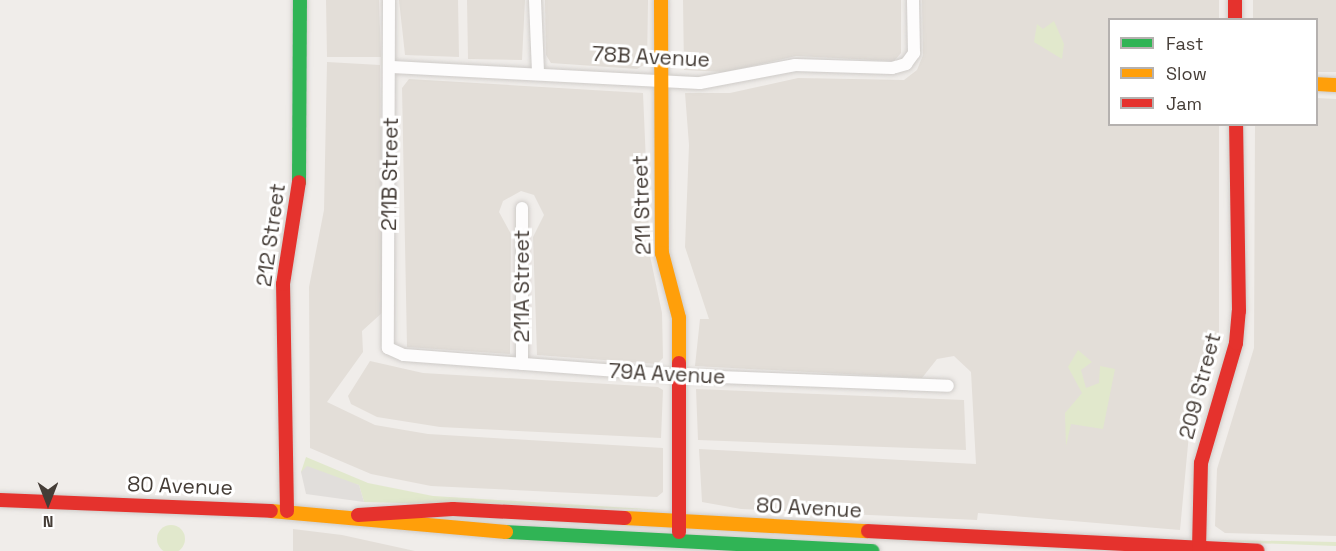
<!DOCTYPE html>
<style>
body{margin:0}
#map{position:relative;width:1336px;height:551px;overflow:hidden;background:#f0edea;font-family:"Space Grotesk",sans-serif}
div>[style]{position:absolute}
.residential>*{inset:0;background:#e3ded8}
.green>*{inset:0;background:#e1e8cc}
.round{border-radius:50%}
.parking>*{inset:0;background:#e1dedb}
.roads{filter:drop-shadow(0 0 2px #cecbc8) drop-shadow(0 0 2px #cecbc8)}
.street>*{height:12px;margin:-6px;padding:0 6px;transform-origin:6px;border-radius:6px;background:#fdfcfc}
.fast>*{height:14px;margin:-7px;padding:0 7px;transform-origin:7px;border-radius:7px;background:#30b455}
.slow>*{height:14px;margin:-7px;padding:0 7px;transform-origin:7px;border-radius:7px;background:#ff9f0a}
.jam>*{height:14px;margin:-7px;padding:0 7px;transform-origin:7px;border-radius:7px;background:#e5322d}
span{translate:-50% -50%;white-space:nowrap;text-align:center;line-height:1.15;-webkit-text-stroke:6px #fff;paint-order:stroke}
.street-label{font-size:21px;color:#453d37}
.legend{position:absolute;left:1108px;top:18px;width:210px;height:108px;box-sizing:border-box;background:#fff;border:2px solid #b5b1af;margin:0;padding:8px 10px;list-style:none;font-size:18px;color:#453d37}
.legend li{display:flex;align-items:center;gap:12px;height:30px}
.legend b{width:30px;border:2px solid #b5b1af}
.north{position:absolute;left:18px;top:473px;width:60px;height:60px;-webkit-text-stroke:4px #fff;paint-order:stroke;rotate:180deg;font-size:16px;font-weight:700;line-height:24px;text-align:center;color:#453d37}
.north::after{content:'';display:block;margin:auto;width:21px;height:27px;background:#453d37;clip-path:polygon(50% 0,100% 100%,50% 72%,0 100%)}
</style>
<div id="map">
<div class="residential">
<div style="clip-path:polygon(326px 0,379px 0,381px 57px,327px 57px)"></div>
<div style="clip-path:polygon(399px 0,458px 0,459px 57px,405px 55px)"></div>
<div style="clip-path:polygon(467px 0,525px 0,522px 60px,468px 59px)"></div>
<div style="clip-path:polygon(545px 0,648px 0,647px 63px,637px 69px,551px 63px,546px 55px)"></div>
<div style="clip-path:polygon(683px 0,901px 0,901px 53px,894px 61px,796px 56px,725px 72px,684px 70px)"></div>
<div style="clip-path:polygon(922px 0,1219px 0,1219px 19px,1110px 20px,1110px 124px,1219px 125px,1219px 340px,1189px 434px,1180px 530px,978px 513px,977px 520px,741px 509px,702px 502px,699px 449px,976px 464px,971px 372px,954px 356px,937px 359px,922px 378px,695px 366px,700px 319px,709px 319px,685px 247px,689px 145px,685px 93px,730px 93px,798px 78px,904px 80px,917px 70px,923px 55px)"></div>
<div style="clip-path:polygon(1253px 0,1336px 0,1336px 72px,1317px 72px,1316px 20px,1253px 19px)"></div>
<div style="clip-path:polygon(327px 62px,380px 65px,383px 312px,362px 331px,363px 352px,327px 402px,375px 425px,428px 434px,663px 448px,663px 492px,657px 497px,431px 486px,371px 474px,310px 448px,309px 287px,324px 210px)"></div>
<div style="clip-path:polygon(409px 79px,643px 93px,650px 256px,662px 313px,663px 358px,657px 364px,537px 355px,533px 237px,544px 215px,534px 195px,521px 191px,503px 201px,499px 212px,511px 234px,510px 354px,407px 347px,402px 88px)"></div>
<div style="clip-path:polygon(1317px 98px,1336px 99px,1336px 536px,1225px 533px,1215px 526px,1217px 469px,1254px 348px,1255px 125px,1316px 124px)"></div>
<div style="clip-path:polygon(370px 361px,423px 373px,658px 387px,663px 390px,661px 438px,440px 427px,377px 417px,351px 404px,348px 396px)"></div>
<div style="clip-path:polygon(696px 389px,964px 400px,966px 450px,698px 440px)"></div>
<div style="clip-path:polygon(293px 529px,342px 535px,415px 551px,293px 551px)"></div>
</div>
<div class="green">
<div style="clip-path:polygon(1054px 21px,1064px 44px,1062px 59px,1034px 42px,1037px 24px,1043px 29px)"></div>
<div style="clip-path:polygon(1078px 350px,1092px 362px,1081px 370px,1086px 388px,1099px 383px,1100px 366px,1115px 369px,1103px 429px,1071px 424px,1066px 446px,1065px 413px,1082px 393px,1068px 367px)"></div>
<div style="clip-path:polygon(306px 457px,368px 483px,433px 496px,664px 510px,364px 502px,359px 485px,301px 472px)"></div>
<div class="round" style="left:157px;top:525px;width:28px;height:28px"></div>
<div style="clip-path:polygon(1219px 540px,1336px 542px,1336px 546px,1225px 542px)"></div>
</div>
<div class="parking">
<div style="clip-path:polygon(307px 466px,359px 485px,364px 502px,306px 494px,301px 472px)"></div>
</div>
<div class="roads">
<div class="street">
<div style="left:389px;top:0;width:348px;rotate:90.2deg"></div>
<div style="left:388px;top:348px;width:17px;rotate:24deg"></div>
<div style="left:404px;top:355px;width:264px;rotate:4.3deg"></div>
<div style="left:667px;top:375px;width:281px;rotate:2.2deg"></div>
<div style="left:535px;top:0;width:71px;rotate:87.6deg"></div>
<div style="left:392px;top:67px;width:308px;rotate:3deg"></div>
<div style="left:700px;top:83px;width:97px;rotate:-10.7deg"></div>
<div style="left:795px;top:65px;width:97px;rotate:1.8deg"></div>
<div style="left:892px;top:68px;width:15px;rotate:-16deg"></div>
<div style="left:906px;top:64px;width:14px;rotate:-54deg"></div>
<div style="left:914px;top:53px;width:53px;rotate:-91.1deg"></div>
<div style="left:522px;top:364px;width:156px;rotate:-90deg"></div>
</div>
<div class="fast">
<div style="left:299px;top:182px;width:182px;rotate:-89.7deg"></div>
<div style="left:506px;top:532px;width:367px;rotate:3deg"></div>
</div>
<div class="slow">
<div style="left:661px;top:0;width:253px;rotate:89.8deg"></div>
<div style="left:662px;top:253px;width:67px;rotate:75.3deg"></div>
<div style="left:679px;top:318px;width:45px;rotate:90deg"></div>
<div style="left:1316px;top:84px;width:20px;rotate:3deg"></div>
<div style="left:271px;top:511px;width:236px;rotate:5.1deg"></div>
<div style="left:625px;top:518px;width:243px;rotate:3.1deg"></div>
</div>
<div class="jam">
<div style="left:1235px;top:0;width:20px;rotate:90deg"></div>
<div style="left:679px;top:363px;width:169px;rotate:90deg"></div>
<div style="left:0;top:500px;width:271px;rotate:2.3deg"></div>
<div style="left:287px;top:511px;width:227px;rotate:-91deg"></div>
<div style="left:283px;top:284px;width:103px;rotate:-81.1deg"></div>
<div style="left:358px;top:515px;width:95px;rotate:-3.6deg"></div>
<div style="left:453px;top:509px;width:172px;rotate:3deg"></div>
<div style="left:868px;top:531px;width:390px;rotate:2.9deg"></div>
<div style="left:1199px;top:549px;width:86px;rotate:-88.7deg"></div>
<div style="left:1201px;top:463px;width:125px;rotate:-73.7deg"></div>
<div style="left:1236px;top:343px;width:32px;rotate:-85deg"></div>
<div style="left:1239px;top:311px;width:187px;rotate:-90.9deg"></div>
</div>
</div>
<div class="street-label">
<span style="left:651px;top:57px;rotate:3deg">78B Avenue</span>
<span style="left:390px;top:174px;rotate:-89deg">211B Street</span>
<span style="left:642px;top:205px;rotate:-92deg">211 Street</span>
<span style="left:271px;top:235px;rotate:-82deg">212 Street</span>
<span style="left:522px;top:286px;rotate:-90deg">211A Street</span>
<span style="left:667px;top:374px;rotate:3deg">79A Avenue</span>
<span style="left:1200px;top:386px;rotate:-75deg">209 Street</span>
<span style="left:180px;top:486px;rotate:2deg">80 Avenue</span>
<span style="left:809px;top:508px;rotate:3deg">80 Avenue</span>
</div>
<ul class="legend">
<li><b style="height:8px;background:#30b455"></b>Fast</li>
<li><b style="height:8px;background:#ff9f0a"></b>Slow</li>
<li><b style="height:8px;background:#e5322d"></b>Jam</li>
</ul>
<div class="north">N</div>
</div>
